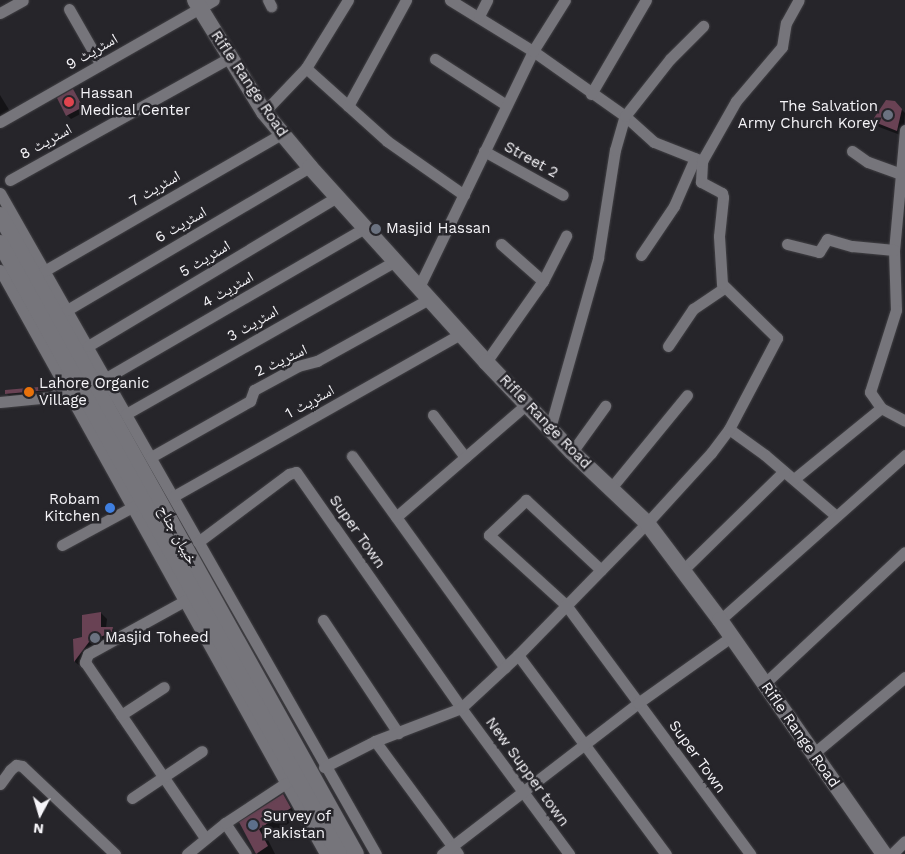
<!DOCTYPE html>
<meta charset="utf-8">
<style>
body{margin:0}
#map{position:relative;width:905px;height:854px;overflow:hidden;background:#26252a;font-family:"Work Sans","Noto Naskh Arabic",sans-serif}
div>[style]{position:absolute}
.shadow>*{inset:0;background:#0007}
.building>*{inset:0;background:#694254}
.roads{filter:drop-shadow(0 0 1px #424145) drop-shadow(0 0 1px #424145)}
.street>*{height:11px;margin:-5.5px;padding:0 5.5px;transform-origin:5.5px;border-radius:5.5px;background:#76757b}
.secondary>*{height:16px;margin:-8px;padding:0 8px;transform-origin:8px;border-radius:8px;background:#76757b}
.dots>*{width:14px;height:14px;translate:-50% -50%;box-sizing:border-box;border:2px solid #26252a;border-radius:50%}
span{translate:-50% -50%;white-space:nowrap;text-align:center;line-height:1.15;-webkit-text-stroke:5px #26252a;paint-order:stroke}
.street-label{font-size:15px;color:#f5f4f8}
.poi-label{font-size:15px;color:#f5f4f8}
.left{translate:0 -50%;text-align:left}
.right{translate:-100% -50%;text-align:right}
.north{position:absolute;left:15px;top:789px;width:50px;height:50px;-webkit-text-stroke:4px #26252a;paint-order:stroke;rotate:186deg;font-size:14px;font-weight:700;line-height:20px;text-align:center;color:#f5f4f8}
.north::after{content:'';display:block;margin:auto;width:18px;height:22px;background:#f5f4f8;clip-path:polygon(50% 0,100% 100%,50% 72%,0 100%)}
</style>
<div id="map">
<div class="shadow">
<div style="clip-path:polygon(73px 91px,86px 111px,71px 119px,67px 115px)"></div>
<div style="clip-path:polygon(0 95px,14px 118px,0 127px)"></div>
<div style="clip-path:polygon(901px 109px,905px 113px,903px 136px,879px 127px,873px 121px)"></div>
<div style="clip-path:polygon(50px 387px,56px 393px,12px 399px,6px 393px)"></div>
<div style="clip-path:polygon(101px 613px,107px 619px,106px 628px,113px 629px,119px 635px,95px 648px,81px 667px,75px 662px,74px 640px,83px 638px)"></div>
<div style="clip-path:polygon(283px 796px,298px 817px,267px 838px,275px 854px,258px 854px,241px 823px)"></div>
</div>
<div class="building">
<div style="clip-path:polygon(73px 89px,83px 107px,66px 116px,57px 98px)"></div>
<div style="clip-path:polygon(886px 100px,895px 101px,902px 109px,897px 131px,872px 121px)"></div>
<div style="clip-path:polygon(50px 386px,49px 390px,5px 394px,5px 390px)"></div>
<div style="clip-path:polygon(101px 612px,101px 627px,113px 627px,112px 632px,89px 642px,74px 662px,73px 639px,82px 637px,82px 615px)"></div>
<div style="clip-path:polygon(283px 794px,291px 808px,259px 829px,268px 846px,256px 854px,239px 822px)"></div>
</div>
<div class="roads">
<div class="street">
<div style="left:268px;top:0;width:7px;rotate:63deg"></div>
<div style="left:450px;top:0;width:97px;rotate:31.6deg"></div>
<div style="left:533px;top:51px;width:113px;rotate:35.2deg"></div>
<div style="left:625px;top:116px;width:39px;rotate:42deg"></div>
<div style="left:654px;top:142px;width:52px;rotate:21.6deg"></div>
<div style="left:69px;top:9px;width:64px;rotate:60.3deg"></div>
<div style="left:0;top:13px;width:26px;rotate:-29deg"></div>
<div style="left:479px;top:16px;width:18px;rotate:-63deg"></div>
<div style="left:435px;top:59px;width:85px;rotate:32.9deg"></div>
<div style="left:306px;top:68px;width:109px;rotate:42deg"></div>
<div style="left:387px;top:141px;width:94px;rotate:35deg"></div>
<div style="left:591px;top:94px;width:109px;rotate:-59.7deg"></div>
<div style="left:348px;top:106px;width:121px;rotate:-61.3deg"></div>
<div style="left:264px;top:112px;width:61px;rotate:-46.3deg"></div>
<div style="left:306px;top:68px;width:80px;rotate:-58.3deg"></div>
<div style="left:0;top:122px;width:246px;rotate:-29.7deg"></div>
<div style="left:905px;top:130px;width:121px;rotate:95.2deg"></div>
<div style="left:894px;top:250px;width:60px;rotate:88.1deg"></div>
<div style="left:896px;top:310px;width:86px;rotate:107.6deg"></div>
<div style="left:870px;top:392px;width:19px;rotate:55deg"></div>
<div style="left:881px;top:408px;width:27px;rotate:28deg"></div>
<div style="left:484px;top:151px;width:90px;rotate:29.1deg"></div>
<div style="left:852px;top:151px;width:19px;rotate:35deg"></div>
<div style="left:868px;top:162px;width:33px;rotate:20deg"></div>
<div style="left:10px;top:180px;width:251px;rotate:-29.1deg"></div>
<div style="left:0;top:193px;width:760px;rotate:60.37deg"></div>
<div style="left:501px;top:244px;width:56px;rotate:41.4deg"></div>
<div style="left:787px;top:244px;width:33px;rotate:14deg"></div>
<div style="left:819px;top:252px;width:15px;rotate:-58deg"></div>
<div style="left:827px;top:239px;width:26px;rotate:16deg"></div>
<div style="left:852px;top:246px;width:42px;rotate:5.4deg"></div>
<div style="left:641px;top:255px;width:59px;rotate:-56deg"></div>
<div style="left:674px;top:206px;width:52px;rotate:-66.4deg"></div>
<div style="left:0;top:270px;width:668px;rotate:60.9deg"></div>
<div style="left:44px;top:271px;width:274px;rotate:-30deg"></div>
<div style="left:419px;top:287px;width:262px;rotate:-64.2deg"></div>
<div style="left:533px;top:51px;width:60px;rotate:-57.9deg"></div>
<div style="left:67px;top:310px;width:282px;rotate:-30.5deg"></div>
<div style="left:88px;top:346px;width:290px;rotate:-30.9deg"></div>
<div style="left:668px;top:346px;width:45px;rotate:-56deg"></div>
<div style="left:693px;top:309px;width:37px;rotate:-34deg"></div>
<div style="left:486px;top:362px;width:99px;rotate:-54.9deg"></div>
<div style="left:543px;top:281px;width:51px;rotate:-62.9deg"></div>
<div style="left:106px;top:378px;width:299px;rotate:-30.1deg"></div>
<div style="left:0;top:402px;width:51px;rotate:-5.6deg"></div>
<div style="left:51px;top:397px;width:18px;rotate:-29deg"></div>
<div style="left:126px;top:414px;width:309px;rotate:-29.6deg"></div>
<div style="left:433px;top:415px;width:53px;rotate:52.7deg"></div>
<div style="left:550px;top:428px;width:177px;rotate:-74.2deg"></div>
<div style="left:598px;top:258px;width:109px;rotate:-81.1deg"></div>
<div style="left:615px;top:150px;width:35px;rotate:-74deg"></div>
<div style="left:625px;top:116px;width:73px;rotate:-51.7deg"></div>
<div style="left:670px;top:59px;width:47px;rotate:-45deg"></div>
<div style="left:729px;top:429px;width:44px;rotate:35.8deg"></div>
<div style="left:765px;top:455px;width:92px;rotate:40.6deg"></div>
<div style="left:572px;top:452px;width:57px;rotate:-54.3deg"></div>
<div style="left:352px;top:456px;width:261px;rotate:54.2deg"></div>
<div style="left:151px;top:457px;width:114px;rotate:-29.5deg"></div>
<div style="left:250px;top:401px;width:12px;rotate:-70deg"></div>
<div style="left:254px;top:390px;width:50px;rotate:-28.6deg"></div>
<div style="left:298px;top:366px;width:20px;rotate:-15deg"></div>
<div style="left:317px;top:361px;width:128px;rotate:-29deg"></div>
<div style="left:794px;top:479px;width:112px;rotate:-39.2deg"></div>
<div style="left:611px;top:488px;width:120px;rotate:-50.7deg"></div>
<div style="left:174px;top:496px;width:329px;rotate:-29.5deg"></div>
<div style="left:396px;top:517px;width:173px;rotate:-40.8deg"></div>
<div style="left:198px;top:542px;width:114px;rotate:-36.8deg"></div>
<div style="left:289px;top:474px;width:7px;rotate:-16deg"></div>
<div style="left:296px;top:472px;width:288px;rotate:55deg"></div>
<div style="left:461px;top:708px;width:182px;rotate:53.5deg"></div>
<div style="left:62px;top:545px;width:82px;rotate:-28.4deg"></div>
<div style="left:601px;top:570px;width:103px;rotate:-137deg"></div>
<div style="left:526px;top:500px;width:51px;rotate:136.6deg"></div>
<div style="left:489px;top:535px;width:104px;rotate:42.3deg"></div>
<div style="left:566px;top:605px;width:310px;rotate:53.5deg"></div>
<div style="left:683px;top:570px;width:141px;rotate:-44.4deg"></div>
<div style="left:186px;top:600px;width:112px;rotate:151.1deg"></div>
<div style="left:88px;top:654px;width:9px;rotate:111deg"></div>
<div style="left:85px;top:662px;width:213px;rotate:55.7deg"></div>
<div style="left:323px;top:620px;width:136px;rotate:56.4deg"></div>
<div style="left:720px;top:620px;width:248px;rotate:-41.7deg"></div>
<div style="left:518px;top:655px;width:248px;rotate:53.4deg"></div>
<div style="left:764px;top:684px;width:193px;rotate:-43.1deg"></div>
<div style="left:121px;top:715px;width:51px;rotate:-33.1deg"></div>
<div style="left:375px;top:741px;width:140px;rotate:53.7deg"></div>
<div style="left:813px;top:754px;width:120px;rotate:-39.9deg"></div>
<div style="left:324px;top:767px;width:57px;rotate:-27deg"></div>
<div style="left:375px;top:741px;width:92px;rotate:-21deg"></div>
<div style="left:461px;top:708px;width:78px;rotate:-42.9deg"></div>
<div style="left:518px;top:655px;width:185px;rotate:-45.7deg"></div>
<div style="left:647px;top:523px;width:95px;rotate:-47.6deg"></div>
<div style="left:711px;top:453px;width:30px;rotate:-53deg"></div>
<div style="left:729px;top:429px;width:103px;rotate:-62.2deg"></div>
<div style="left:777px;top:338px;width:77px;rotate:-135.5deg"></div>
<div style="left:722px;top:284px;width:48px;rotate:-93.6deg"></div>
<div style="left:719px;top:236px;width:39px;rotate:-84deg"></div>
<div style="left:723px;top:197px;width:4px;rotate:-104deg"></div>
<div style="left:722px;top:193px;width:24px;rotate:-152deg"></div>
<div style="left:701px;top:182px;width:21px;rotate:-87deg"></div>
<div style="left:702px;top:161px;width:69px;rotate:-60.5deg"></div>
<div style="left:736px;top:101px;width:71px;rotate:-49.6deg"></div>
<div style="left:782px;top:47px;width:24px;rotate:-81deg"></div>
<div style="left:786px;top:23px;width:26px;rotate:-61deg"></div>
<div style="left:0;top:784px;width:17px;rotate:-54deg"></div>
<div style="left:10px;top:770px;width:8px;rotate:-40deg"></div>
<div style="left:16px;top:765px;width:6px;rotate:9deg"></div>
<div style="left:22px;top:766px;width:128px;rotate:43.4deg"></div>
<div style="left:132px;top:798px;width:84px;rotate:-33.9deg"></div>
<div style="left:225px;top:823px;width:37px;rotate:56deg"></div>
<div style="left:187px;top:854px;width:49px;rotate:-39.2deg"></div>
<div style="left:225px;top:823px;width:73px;rotate:-33.3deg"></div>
<div style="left:442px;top:854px;width:247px;rotate:-37.6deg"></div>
<div style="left:638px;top:703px;width:114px;rotate:-35.4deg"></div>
<div style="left:892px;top:854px;width:18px;rotate:-45deg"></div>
</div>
<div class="secondary">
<div style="left:195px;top:0;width:132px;rotate:58.4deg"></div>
<div style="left:264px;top:112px;width:72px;rotate:50.1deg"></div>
<div style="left:310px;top:167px;width:263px;rotate:47.9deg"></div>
<div style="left:486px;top:362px;width:124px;rotate:46.3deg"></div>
<div style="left:572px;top:452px;width:103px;rotate:43.4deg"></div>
<div style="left:647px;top:523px;width:121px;rotate:53deg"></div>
<div style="left:720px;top:620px;width:286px;rotate:55deg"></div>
<div style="left:0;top:215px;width:731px;rotate:60.88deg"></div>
<div style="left:0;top:243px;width:699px;rotate:60.98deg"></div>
</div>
</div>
<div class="dots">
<div style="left:69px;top:102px;background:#e0444e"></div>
<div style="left:888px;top:115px;background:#6b7280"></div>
<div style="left:376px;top:229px;background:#6b7280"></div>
<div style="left:29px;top:392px;background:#e8710a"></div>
<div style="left:110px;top:508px;background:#3f7fe0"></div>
<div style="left:95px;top:638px;background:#6b7280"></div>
<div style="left:253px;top:825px;background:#5c6f8a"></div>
</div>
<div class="street-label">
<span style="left:92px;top:52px;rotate:-30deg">اسٹریٹ 9</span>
<span style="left:249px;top:84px;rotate:56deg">Rifle Range Road</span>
<span style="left:46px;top:142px;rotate:-29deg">اسٹریٹ 8</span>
<span style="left:531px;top:160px;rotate:29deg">Street 2</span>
<span style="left:155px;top:189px;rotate:-30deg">اسٹریٹ 7</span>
<span style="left:181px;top:225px;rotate:-30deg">اسٹریٹ 6</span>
<span style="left:205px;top:259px;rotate:-31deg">اسٹریٹ 5</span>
<span style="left:228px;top:290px;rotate:-30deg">اسٹریٹ 4</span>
<span style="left:253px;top:324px;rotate:-30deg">اسٹریٹ 3</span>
<span style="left:281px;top:361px;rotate:-25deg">اسٹریٹ 2</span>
<span style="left:310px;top:402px;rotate:-29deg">اسٹریٹ 1</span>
<span style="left:545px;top:422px;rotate:46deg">Rifle Range Road</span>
<span style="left:357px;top:532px;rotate:55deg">Super Town</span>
<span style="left:177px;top:535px;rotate:61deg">خیبان جناح</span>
<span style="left:800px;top:735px;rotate:55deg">Rifle Range Road</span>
<span style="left:697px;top:757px;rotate:54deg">Super Town</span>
<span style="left:527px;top:772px;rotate:54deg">New Supper town</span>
</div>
<div class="poi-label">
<span class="left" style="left:80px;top:102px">Hassan<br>Medical Center</span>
<span class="right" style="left:878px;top:115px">The Salvation<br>Army Church Korey</span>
<span class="left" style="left:386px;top:229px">Masjid Hassan</span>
<span class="left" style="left:39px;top:392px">Lahore Organic<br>Village</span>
<span class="right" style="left:100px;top:508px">Robam<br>Kitchen</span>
<span class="left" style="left:105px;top:638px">Masjid Toheed</span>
<span class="left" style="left:263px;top:825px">Survey of<br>Pakistan</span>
</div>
<div class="north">N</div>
</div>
